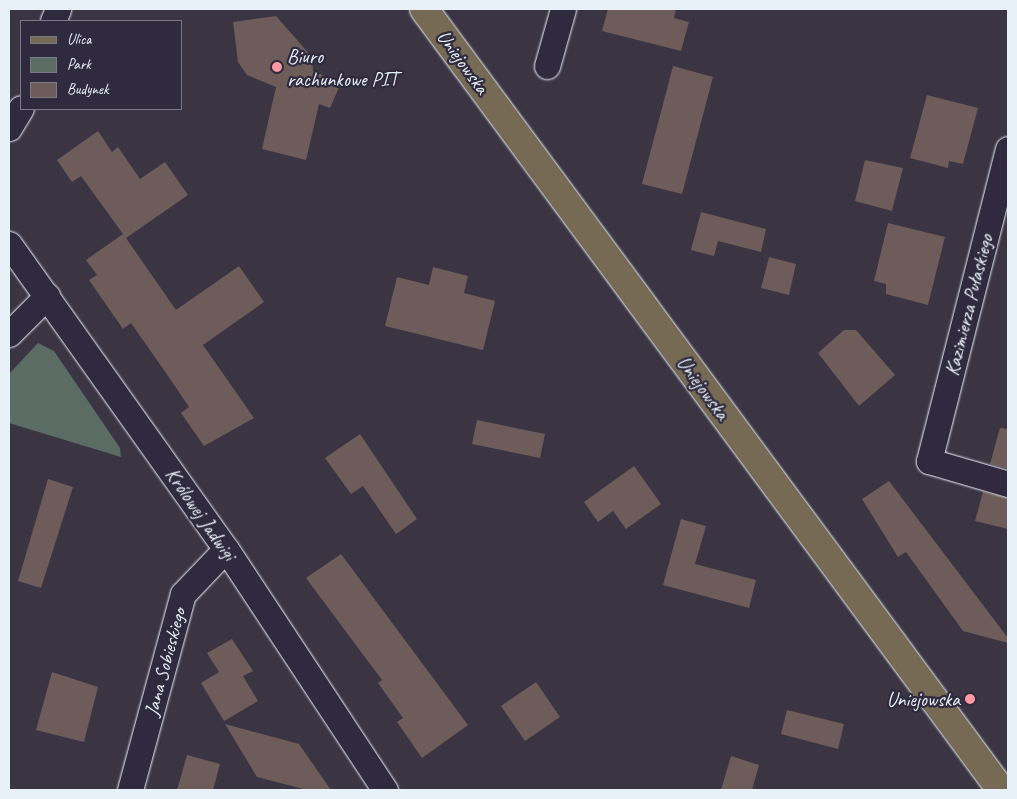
<!DOCTYPE html>
<meta charset="utf-8">
<style>
body{margin:0}
#map{position:relative;width:1017px;height:799px;overflow:hidden;background:#3b3443;font-family:Caveat,sans-serif}
div>[style]{position:absolute}
.green>*{inset:0;background:#5b6c64}
.building>*{inset:0;background:#6d5c5a}
.roads{filter:drop-shadow(0 0 1px #e8f1f8) drop-shadow(0 0 1px #e8f1f8)}
.street>*{height:25px;margin:-12.5px;padding:0 12.5px;transform-origin:12.5px;border-radius:12.5px;background:#2f2a3d}
.primary>*{height:28px;margin:-14px;padding:0 14px;transform-origin:14px;border-radius:14px;background:#776a54}
.dots>*{width:14px;height:14px;translate:-50% -50%;box-sizing:border-box;border:2px solid #2f2a3d;border-radius:50%}
span{translate:-50% -50%;white-space:nowrap;text-align:center;line-height:1.15;-webkit-text-stroke:4.5px #2f2a3d;paint-order:stroke}
.poi-label{font-size:20px;color:#e8f1f8}
.left{translate:0 -50%;text-align:left}
.right{translate:-100% -50%;text-align:right}
.street-label{font-size:20px;color:#e8f1f8}
.frame{position:absolute;inset:0;border:10px solid #e8f1f8;pointer-events:none}
.legend{position:absolute;left:20px;top:20px;width:162px;height:90px;box-sizing:border-box;background:#2f2a3d;border:1px solid #797a88;margin:0;padding:6px 9px;list-style:none;font-size:15px;color:#e8f1f8}
.legend li{display:flex;align-items:center;gap:10px;height:25px}
.legend b{width:25px;border:1px solid #797a88}
</style>
<div id="map">
<div class="green">
<div style="clip-path:polygon(38px 343px,54px 351px,120px 448px,121px 457px,9px 423px,9px 374px)"></div>
</div>
<div class="building">
<div style="clip-path:polygon(608px 9px,676px 9px,674px 18px,689px 22px,681px 51px,602px 31px)"></div>
<div style="clip-path:polygon(276px 16px,312px 57px,313px 71px,341px 83px,330px 108px,319px 104px,306px 160px,262px 149px,276px 87px,247px 75px,238px 62px,233px 22px)"></div>
<div style="clip-path:polygon(673px 66px,713px 77px,682px 194px,642px 184px)"></div>
<div style="clip-path:polygon(927px 95px,978px 108px,963px 164px,949px 161px,948px 168px,910px 158px)"></div>
<div style="clip-path:polygon(98px 131px,112px 152px,118px 147px,140px 179px,165px 162px,188px 195px,126px 238px,176px 310px,239px 266px,264px 302px,203px 345px,254px 418px,204px 446px,181px 413px,189px 407px,166px 373px,131px 323px,123px 329px,89px 280px,97px 275px,86px 260px,123px 234px,81px 176px,72px 182px,57px 160px)"></div>
<div style="clip-path:polygon(865px 160px,903px 168px,892px 211px,855px 201px)"></div>
<div style="clip-path:polygon(701px 212px,766px 229px,761px 252px,718px 241px,714px 256px,691px 250px)"></div>
<div style="clip-path:polygon(888px 223px,945px 237px,928px 305px,886px 294px,886px 284px,874px 281px)"></div>
<div style="clip-path:polygon(769px 257px,796px 264px,789px 295px,761px 288px)"></div>
<div style="clip-path:polygon(433px 267px,468px 276px,464px 293px,495px 301px,483px 350px,385px 326px,397px 277px,429px 285px)"></div>
<div style="clip-path:polygon(844px 330px,856px 330px,895px 375px,859px 406px,818px 353px)"></div>
<div style="clip-path:polygon(477px 420px,545px 434px,540px 458px,472px 444px)"></div>
<div style="clip-path:polygon(1000px 428px,1008px 429px,1008px 469px,990px 464px)"></div>
<div style="clip-path:polygon(360px 434px,417px 519px,396px 534px,363px 486px,351px 494px,325px 458px)"></div>
<div style="clip-path:polygon(634px 466px,661px 504px,626px 529px,613px 511px,598px 522px,584px 502px)"></div>
<div style="clip-path:polygon(48px 479px,73px 487px,41px 588px,18px 581px)"></div>
<div style="clip-path:polygon(889px 481px,1008px 638px,1008px 643px,963px 631px,906px 552px,898px 557px,862px 499px)"></div>
<div style="clip-path:polygon(983px 492px,1008px 498px,1008px 529px,975px 521px)"></div>
<div style="clip-path:polygon(681px 519px,706px 526px,695px 564px,756px 580px,749px 608px,663px 585px)"></div>
<div style="clip-path:polygon(341px 554px,468px 725px,422px 758px,397px 722px,403px 718px,378px 683px,382px 680px,306px 578px)"></div>
<div style="clip-path:polygon(232px 639px,253px 671px,243px 676px,258px 701px,224px 721px,201px 683px,219px 672px,207px 653px)"></div>
<div style="clip-path:polygon(52px 672px,98px 687px,84px 742px,36px 730px)"></div>
<div style="clip-path:polygon(536px 682px,560px 717px,525px 741px,501px 706px)"></div>
<div style="clip-path:polygon(787px 710px,844px 724px,838px 749px,781px 734px)"></div>
<div style="clip-path:polygon(225px 724px,299px 744px,331px 790px,307px 790px,257px 777px)"></div>
<div style="clip-path:polygon(187px 755px,220px 764px,213px 790px,177px 790px)"></div>
<div style="clip-path:polygon(731px 756px,759px 765px,752px 790px,721px 790px)"></div>
</div>
<div class="roads">
<div class="street">
<div style="left:53px;top:21px;width:13px;rotate:-67deg"></div>
<div style="left:547px;top:66px;width:59px;rotate:-74.3deg"></div>
<div style="left:9px;top:128px;width:23px;rotate:-59deg"></div>
<div style="left:1008px;top:149px;width:322px;rotate:104.2deg"></div>
<div style="left:929px;top:461px;width:82px;rotate:16.2deg"></div>
<div style="left:9px;top:244px;width:374px;rotate:54.6deg"></div>
<div style="left:226px;top:549px;width:289px;rotate:56.6deg"></div>
<div style="left:9px;top:334px;width:54px;rotate:-45deg"></div>
<div style="left:130px;top:790px;width:203px;rotate:-74.9deg"></div>
<div style="left:183px;top:594px;width:62px;rotate:-46.3deg"></div>
</div>
<div class="primary">
<div style="left:424px;top:9px;width:971px;rotate:53.54deg"></div>
</div>
</div>
<div class="dots">
<div style="left:277px;top:67px;background:#ff9aa2"></div>
<div style="left:970px;top:699px;background:#ff9aa2"></div>
</div>
<div class="poi-label">
<span class="left" style="left:287px;top:68px">Biuro<br>rachunkowe PIT</span>
<span class="right" style="left:960px;top:699px">Uniejowska</span>
</div>
<div class="street-label">
<span style="left:463px;top:62px;rotate:54deg">Uniejowska</span>
<span style="left:969px;top:305px;rotate:-76deg">Kazimierza Pułaskiego</span>
<span style="left:703px;top:388px;rotate:54deg">Uniejowska</span>
<span style="left:201px;top:514px;rotate:55deg">Królowej Jadwigi</span>
<span style="left:165px;top:662px;rotate:-75deg">Jana Sobieskiego</span>
</div>
<div class="frame"></div>
<ul class="legend">
<li><b style="height:6px;background:#776a54"></b>Ulica</li>
<li><b style="height:14px;background:#5b6c64"></b>Park</li>
<li><b style="height:14px;background:#6d5c5a"></b>Budynek</li>
</ul>
</div>
